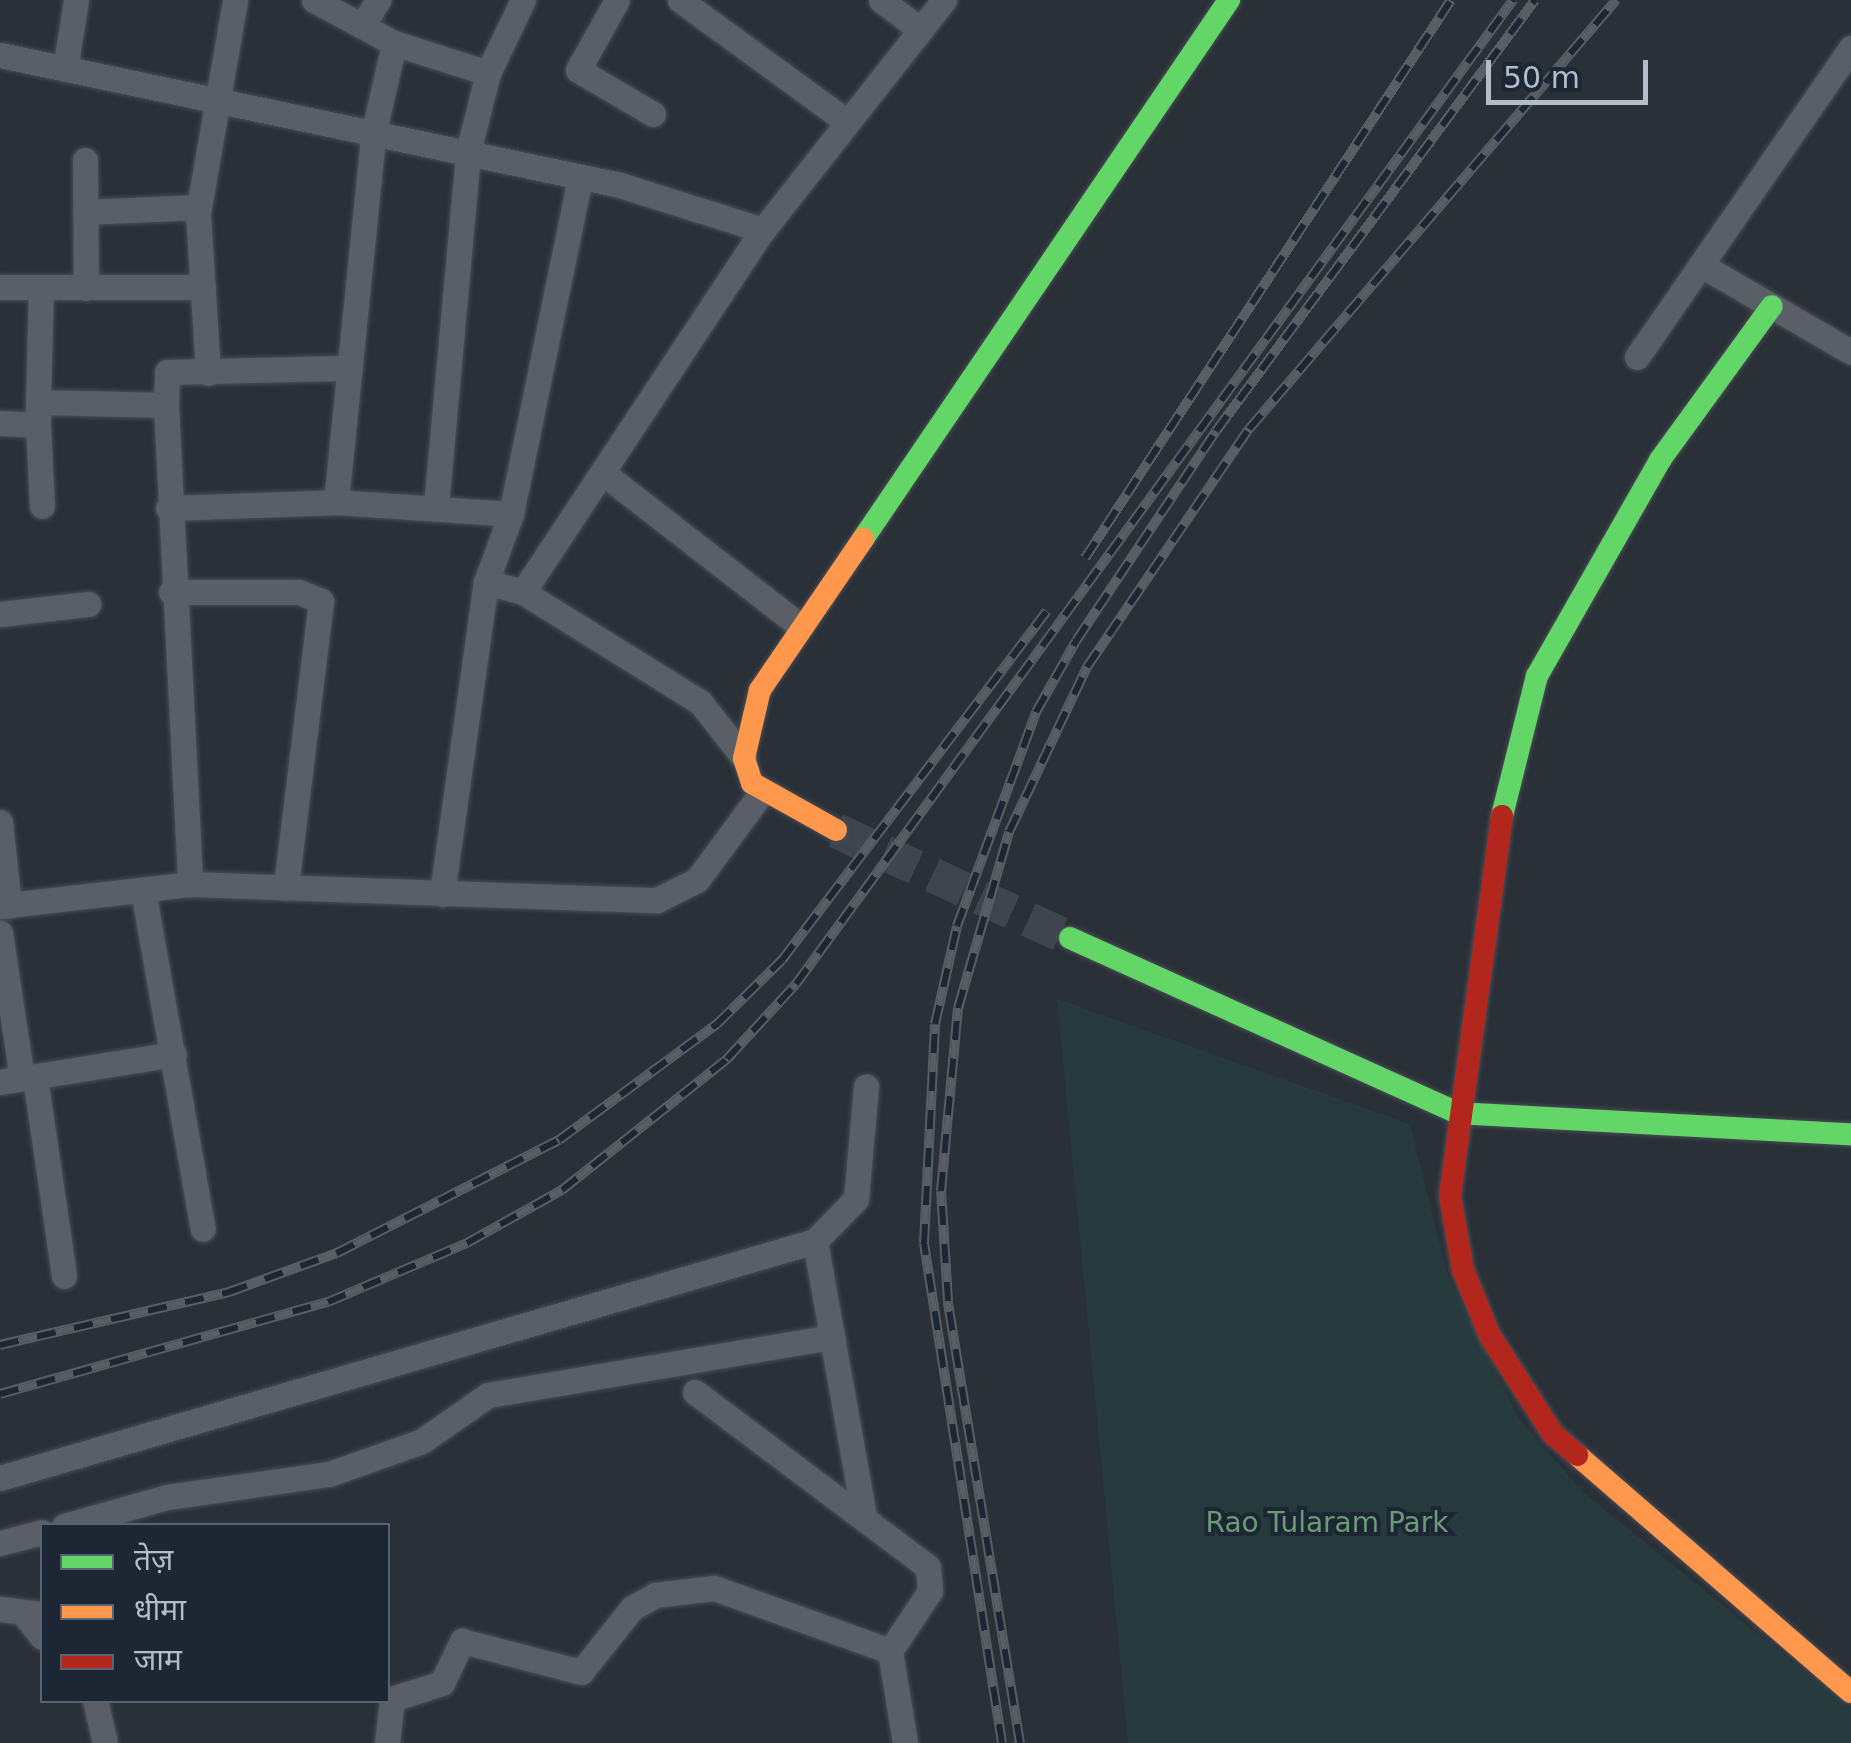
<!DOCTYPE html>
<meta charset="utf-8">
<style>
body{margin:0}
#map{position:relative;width:1851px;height:1743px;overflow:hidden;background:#2a3038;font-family:"DejaVu Sans","Noto Sans Devanagari",sans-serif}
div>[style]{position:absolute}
.green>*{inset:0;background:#273a3e}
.secondary-tunnel>*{height:35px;margin-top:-17.5px;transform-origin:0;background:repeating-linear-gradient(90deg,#3f454e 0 35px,transparent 0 53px)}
.roads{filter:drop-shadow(0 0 2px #484c53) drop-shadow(0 0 2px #484c53)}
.street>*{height:25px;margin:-12.5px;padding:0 12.5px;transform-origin:12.5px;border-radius:12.5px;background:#5a5e66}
.fast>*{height:22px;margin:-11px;padding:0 11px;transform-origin:11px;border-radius:11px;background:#63d668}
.slow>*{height:22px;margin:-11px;padding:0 11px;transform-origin:11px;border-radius:11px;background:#ff974d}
.jam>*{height:22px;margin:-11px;padding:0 11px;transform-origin:11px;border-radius:11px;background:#b3261e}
.rail>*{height:10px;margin-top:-5px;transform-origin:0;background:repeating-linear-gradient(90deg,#1d2633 0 19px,#595d64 0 38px);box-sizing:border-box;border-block:2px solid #595d64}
span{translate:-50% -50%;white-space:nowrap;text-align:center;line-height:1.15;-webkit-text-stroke:8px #1d2633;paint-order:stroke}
.park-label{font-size:28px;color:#6b9a76}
.legend{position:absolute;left:40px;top:1523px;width:350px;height:180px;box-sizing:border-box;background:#1d2633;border:2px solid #59626f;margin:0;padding:12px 18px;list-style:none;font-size:30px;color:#b4bcc9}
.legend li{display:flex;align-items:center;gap:20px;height:50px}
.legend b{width:50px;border:2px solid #59626f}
.scale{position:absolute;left:1486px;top:60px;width:162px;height:45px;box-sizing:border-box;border:5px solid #b4bcc9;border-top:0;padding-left:12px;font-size:30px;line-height:35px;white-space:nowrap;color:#b4bcc9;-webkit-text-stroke:8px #1d2633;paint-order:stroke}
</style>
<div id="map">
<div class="green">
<div style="clip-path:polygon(1057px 999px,1410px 1124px,1447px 1273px,1520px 1420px,1583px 1492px,1851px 1709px,1851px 1743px,1128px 1743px)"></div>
</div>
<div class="secondary-tunnel">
<div style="left:836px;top:830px;width:258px;rotate:24.8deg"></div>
</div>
<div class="roads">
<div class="street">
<div style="left:314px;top:0;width:91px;rotate:28.3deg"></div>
<div style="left:394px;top:43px;width:99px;rotate:17.7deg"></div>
<div style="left:617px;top:0;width:80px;rotate:119.1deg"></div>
<div style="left:578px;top:70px;width:87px;rotate:30.4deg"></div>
<div style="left:680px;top:0;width:207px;rotate:36.1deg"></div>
<div style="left:881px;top:0;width:50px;rotate:36.9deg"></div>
<div style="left:362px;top:26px;width:31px;rotate:-58deg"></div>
<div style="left:0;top:55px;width:633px;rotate:11.84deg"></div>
<div style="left:620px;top:185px;width:150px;rotate:17.5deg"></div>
<div style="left:763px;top:230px;width:293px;rotate:-51.8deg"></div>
<div style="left:65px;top:69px;width:70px;rotate:-80.9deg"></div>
<div style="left:85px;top:160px;width:128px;rotate:89.6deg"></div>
<div style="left:85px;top:212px;width:114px;rotate:-2.5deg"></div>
<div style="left:1701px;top:265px;width:173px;rotate:30.1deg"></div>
<div style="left:0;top:287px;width:203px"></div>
<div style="left:1637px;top:357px;width:376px;rotate:-55.3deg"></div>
<div style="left:208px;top:373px;width:160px;rotate:-93.6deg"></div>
<div style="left:198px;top:213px;width:216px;rotate:-80.1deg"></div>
<div style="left:38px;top:402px;width:114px;rotate:-88.5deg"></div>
<div style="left:166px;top:405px;width:480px;rotate:87.1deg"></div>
<div style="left:0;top:423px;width:38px;rotate:3deg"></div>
<div style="left:38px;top:425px;width:23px;rotate:-90deg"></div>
<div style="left:38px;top:402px;width:128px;rotate:1.3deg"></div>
<div style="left:166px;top:405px;width:33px;rotate:-88deg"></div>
<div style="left:167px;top:372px;width:183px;rotate:-1.3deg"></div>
<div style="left:38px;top:425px;width:81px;rotate:87.2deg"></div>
<div style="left:603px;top:473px;width:249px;rotate:37.8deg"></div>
<div style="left:336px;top:502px;width:369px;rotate:-84.2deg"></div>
<div style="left:373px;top:135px;width:94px;rotate:-77.1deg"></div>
<div style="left:436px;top:506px;width:355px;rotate:-84.8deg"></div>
<div style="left:468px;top:152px;width:81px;rotate:-75.8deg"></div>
<div style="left:488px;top:73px;width:81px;rotate:-64.4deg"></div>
<div style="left:168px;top:508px;width:168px;rotate:-2deg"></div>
<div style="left:336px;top:502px;width:175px;rotate:3.9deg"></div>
<div style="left:486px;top:582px;width:38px;rotate:15deg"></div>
<div style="left:523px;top:592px;width:208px;rotate:31.9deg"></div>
<div style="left:700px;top:702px;width:71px;rotate:51.8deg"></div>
<div style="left:171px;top:592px;width:128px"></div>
<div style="left:299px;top:592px;width:24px;rotate:22deg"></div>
<div style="left:321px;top:601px;width:289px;rotate:97deg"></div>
<div style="left:523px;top:592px;width:434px;rotate:-56.5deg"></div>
<div style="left:0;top:614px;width:89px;rotate:-6.5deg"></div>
<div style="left:0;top:822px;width:84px;rotate:83.9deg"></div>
<div style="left:143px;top:890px;width:344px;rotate:80deg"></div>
<div style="left:442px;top:894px;width:315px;rotate:-82deg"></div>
<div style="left:486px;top:582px;width:72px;rotate:-69.8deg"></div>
<div style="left:511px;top:514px;width:344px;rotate:-78.4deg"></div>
<div style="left:0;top:906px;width:191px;rotate:-6.6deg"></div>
<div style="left:190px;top:884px;width:467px;rotate:2deg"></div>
<div style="left:657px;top:900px;width:45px;rotate:-26.6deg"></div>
<div style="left:697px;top:880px;width:106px;rotate:-53.5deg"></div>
<div style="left:0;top:933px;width:147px;rotate:81.4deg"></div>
<div style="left:35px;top:1077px;width:201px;rotate:81.7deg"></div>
<div style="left:0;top:1082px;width:176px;rotate:-9.1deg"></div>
<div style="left:815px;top:1241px;width:278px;rotate:79.9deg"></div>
<div style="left:695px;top:1392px;width:291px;rotate:36.9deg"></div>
<div style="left:928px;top:1567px;width:24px;rotate:85deg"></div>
<div style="left:930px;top:1591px;width:72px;rotate:123.7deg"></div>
<div style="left:890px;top:1651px;width:93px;rotate:80.7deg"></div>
<div style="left:0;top:1478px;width:849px;rotate:-16.21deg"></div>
<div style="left:815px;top:1241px;width:59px;rotate:-45.7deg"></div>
<div style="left:856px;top:1199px;width:113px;rotate:-84.9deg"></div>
<div style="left:64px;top:1526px;width:107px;rotate:-15.7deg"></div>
<div style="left:167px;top:1497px;width:164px;rotate:-8.1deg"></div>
<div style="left:329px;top:1474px;width:99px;rotate:-19.5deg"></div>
<div style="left:422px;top:1441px;width:80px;rotate:-34.9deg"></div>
<div style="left:488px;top:1395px;width:349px;rotate:-9.6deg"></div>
<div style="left:0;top:1543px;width:43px;rotate:-14.7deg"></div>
<div style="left:0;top:1609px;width:42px;rotate:6.8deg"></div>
<div style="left:22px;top:1612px;width:32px;rotate:51deg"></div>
<div style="left:95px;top:1700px;width:44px;rotate:76.9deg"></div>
<div style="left:387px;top:1743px;width:44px;rotate:-83.5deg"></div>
<div style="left:392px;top:1699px;width:52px;rotate:-17.7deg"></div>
<div style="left:442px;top:1683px;width:47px;rotate:-64.5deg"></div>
<div style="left:462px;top:1641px;width:123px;rotate:14.6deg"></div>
<div style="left:581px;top:1672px;width:82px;rotate:-51.4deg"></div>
<div style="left:632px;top:1608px;width:26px;rotate:-29deg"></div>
<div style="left:655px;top:1595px;width:59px;rotate:-6.8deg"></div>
<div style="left:714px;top:1588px;width:187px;rotate:19.7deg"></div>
</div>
<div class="fast">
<div style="left:863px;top:539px;width:652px;rotate:-55.82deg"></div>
<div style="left:1502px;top:816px;width:144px;rotate:-76deg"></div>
<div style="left:1537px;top:676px;width:249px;rotate:-60.3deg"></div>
<div style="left:1660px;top:460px;width:190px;rotate:-54deg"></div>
<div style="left:1070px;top:938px;width:426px;rotate:24.3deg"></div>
<div style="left:1458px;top:1113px;width:394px;rotate:3.1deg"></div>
</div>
<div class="slow">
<div style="left:836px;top:830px;width:96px;rotate:-150.8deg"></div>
<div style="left:752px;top:783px;width:26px;rotate:-108deg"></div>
<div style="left:744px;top:758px;width:70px;rotate:-76.8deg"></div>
<div style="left:760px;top:690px;width:183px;rotate:-55.7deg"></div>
<div style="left:1577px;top:1455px;width:362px;rotate:40.9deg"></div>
</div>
<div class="jam">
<div style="left:1502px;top:816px;width:384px;rotate:97.8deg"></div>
<div style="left:1450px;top:1196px;width:75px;rotate:80deg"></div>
<div style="left:1463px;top:1270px;width:71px;rotate:67.8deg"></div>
<div style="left:1490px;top:1336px;width:117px;rotate:57.3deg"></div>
<div style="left:1553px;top:1434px;width:32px;rotate:41deg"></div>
</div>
</div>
<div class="rail">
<div style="left:1085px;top:558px;width:667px;rotate:-56.74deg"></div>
<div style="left:0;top:1345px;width:235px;rotate:-13deg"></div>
<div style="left:229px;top:1292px;width:115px;rotate:-19.9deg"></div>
<div style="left:337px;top:1253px;width:249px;rotate:-27deg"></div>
<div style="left:559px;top:1140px;width:196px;rotate:-36.3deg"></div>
<div style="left:717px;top:1024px;width:91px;rotate:-44.6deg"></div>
<div style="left:782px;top:960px;width:438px;rotate:-52.8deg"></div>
<div style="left:0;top:1394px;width:341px;rotate:-15.7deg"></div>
<div style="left:328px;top:1302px;width:151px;rotate:-23deg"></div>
<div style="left:467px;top:1243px;width:109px;rotate:-29.2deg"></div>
<div style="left:562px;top:1190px;width:211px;rotate:-38.4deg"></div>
<div style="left:727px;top:1059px;width:102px;rotate:-47.4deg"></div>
<div style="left:796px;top:984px;width:1218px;rotate:-53.92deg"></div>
<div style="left:1002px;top:1743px;width:506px;rotate:-98.87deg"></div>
<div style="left:924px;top:1243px;width:219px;rotate:-87.1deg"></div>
<div style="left:935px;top:1024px;width:100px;rotate:-77.3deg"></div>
<div style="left:957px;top:926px;width:228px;rotate:-69.7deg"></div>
<div style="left:1036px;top:712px;width:81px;rotate:-60.6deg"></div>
<div style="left:1076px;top:641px;width:252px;rotate:-56.3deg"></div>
<div style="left:1216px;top:431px;width:536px;rotate:-53.49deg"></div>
<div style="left:1020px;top:1743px;width:448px;rotate:-99.3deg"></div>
<div style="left:948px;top:1301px;width:110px;rotate:-93.6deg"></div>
<div style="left:941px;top:1191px;width:184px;rotate:-84.7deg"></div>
<div style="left:958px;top:1008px;width:183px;rotate:-73.8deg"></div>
<div style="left:1009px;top:832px;width:183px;rotate:-64.7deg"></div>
<div style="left:1087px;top:667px;width:288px;rotate:-55.8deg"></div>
<div style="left:1249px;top:429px;width:565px;rotate:-49.45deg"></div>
</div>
<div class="park-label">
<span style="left:1327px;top:1523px">Rao Tularam Park</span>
</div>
<ul class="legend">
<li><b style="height:12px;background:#63d668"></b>तेज़</li>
<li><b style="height:12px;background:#ff974d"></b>धीमा</li>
<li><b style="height:12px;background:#b3261e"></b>जाम</li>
</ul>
<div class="scale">50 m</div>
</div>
